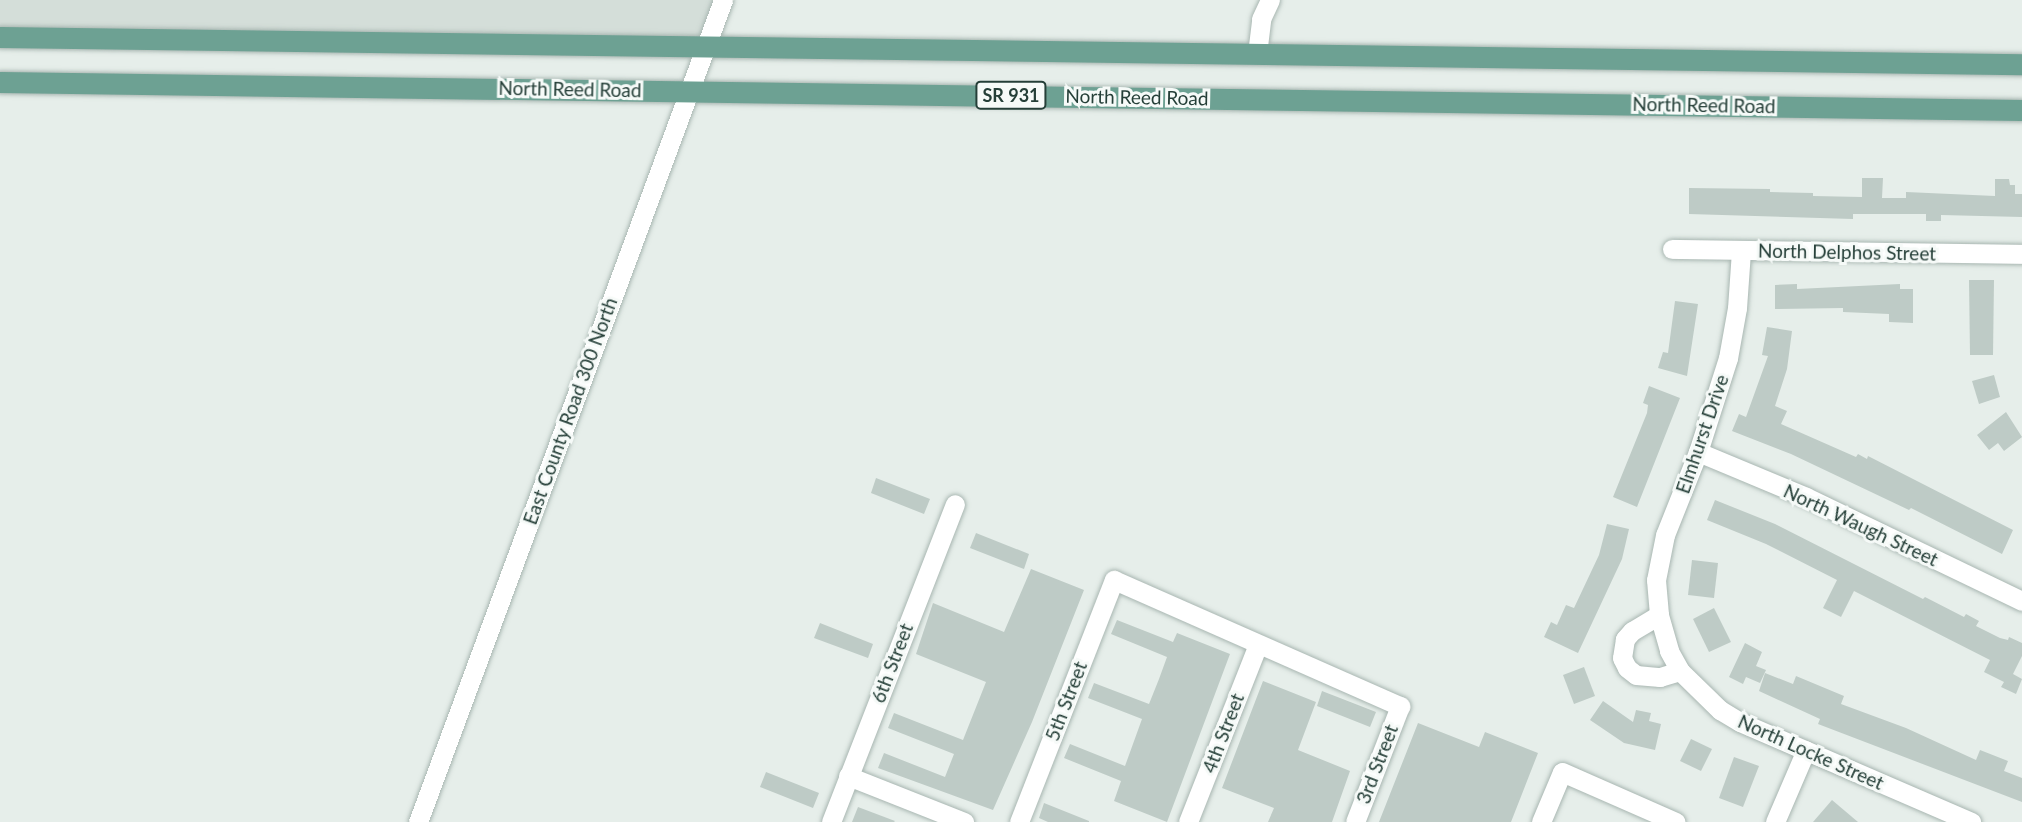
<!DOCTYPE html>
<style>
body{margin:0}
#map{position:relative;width:2022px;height:822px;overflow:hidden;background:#e6eeea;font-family:Lato,sans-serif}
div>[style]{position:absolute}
.built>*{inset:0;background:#d4ded9}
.building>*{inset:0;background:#becbc6}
.roads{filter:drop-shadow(0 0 2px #a8b6b1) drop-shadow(0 0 2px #a8b6b1)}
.minor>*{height:19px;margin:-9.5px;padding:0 9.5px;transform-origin:9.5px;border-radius:9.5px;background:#fff}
.major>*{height:21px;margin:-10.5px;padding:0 10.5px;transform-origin:10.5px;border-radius:10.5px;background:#6da193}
span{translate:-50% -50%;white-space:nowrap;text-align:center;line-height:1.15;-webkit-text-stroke:6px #f6faf8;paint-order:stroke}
.shield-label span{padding:2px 5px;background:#f6faf8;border:2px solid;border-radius:5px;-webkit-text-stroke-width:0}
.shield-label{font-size:18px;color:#253f38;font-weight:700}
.street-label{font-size:19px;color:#253f38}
</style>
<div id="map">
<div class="built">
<div style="clip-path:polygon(0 0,723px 0,705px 47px,0 37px)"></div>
</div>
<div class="building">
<div style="clip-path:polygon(1862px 178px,1883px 178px,1882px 198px,1906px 198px,1906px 192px,1995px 196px,1995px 179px,2009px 179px,2010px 185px,2015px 185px,2015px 194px,2022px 194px,2022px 217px,1941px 215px,1941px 221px,1926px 221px,1926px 214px,1853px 214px,1853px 219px,1689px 214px,1689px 188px,1770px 189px,1770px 192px,1813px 193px,1813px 196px,1862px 197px)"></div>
<div style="clip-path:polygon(1969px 280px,1994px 280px,1993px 355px,1970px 355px)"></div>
<div style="clip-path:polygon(1797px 284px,1797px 289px,1900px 284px,1900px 289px,1913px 289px,1913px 323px,1889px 322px,1889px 314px,1843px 312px,1843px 308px,1775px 309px,1775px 285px)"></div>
<div style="clip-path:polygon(1675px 301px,1698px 304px,1687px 376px,1658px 368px,1663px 352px,1668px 353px)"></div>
<div style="clip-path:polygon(1767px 327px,1792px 331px,1787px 369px,1775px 406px,1787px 411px,1781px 424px,1856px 457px,1858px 454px,1867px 459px,1868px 456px,2013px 530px,2002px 554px,1911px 508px,1909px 510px,1791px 454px,1732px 431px,1739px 414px,1746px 417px,1768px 356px,1762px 355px)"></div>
<div style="clip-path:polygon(1994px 375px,2000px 397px,1979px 404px,1972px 381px)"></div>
<div style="clip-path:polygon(1649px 386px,1680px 398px,1637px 507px,1613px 497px,1647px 413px,1648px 405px,1643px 403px)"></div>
<div style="clip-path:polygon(2006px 412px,2022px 437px,2004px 451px,1998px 443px,1989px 450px,1977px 435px)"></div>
<div style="clip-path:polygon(876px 478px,930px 499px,924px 514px,871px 493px)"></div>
<div style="clip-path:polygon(1715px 500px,1775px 524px,1923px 599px,1925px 597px,1964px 617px,1966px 614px,1979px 621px,1976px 626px,2000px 638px,2008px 640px,2009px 637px,2022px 643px,2022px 656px,2013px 674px,2022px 679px,2016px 694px,2001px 687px,2004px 682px,1984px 672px,1990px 660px,1854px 591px,1841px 617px,1823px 608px,1837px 580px,1766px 544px,1707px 520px)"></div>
<div style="clip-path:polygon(1607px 524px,1629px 529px,1622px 559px,1578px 653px,1544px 637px,1551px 622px,1557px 625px,1566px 605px,1574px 608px,1599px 555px)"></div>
<div style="clip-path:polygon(976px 533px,1029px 554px,1024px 569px,970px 548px)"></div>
<div style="clip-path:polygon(1692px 560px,1718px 563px,1714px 598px,1688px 595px)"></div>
<div style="clip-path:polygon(1031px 569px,1084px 590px,1032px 722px,993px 810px,878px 768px,884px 753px,945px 777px,954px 754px,888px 728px,894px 713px,963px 740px,986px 682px,916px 654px,933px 603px,1004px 632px)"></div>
<div style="clip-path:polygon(1714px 608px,1731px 642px,1709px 652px,1693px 619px)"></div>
<div style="clip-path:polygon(1117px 620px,1173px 642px,1177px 633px,1230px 654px,1167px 822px,1114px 801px,1121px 781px,1064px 758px,1070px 744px,1125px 766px,1142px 719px,1088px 698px,1094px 683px,1149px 704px,1159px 679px,1167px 657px,1111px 634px)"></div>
<div style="clip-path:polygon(820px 623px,873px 644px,868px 658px,814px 638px)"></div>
<div style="clip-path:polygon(1745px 643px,1762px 652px,1756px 666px,1766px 670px,1760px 683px,1746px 677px,1743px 684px,1729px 677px)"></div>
<div style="clip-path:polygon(1584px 667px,1595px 696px,1574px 704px,1563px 675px)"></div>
<div style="clip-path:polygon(1765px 673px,1793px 684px,1796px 676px,1844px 696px,1841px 704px,1906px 728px,1976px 760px,1980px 750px,2008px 761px,2004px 771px,2022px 778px,2022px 802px,1818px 724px,1820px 719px,1759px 691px)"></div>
<div style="clip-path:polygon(1263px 681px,1316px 702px,1298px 750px,1350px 771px,1332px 822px,1268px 822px,1274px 808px,1222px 788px)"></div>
<div style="clip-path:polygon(1322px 691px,1376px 712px,1370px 727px,1317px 706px)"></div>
<div style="clip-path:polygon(1603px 701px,1633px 722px,1636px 710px,1651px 713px,1649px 721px,1661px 724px,1655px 750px,1624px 743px,1590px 720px)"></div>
<div style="clip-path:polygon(1418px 723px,1479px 747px,1485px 732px,1538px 753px,1511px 822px,1379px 822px)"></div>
<div style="clip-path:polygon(1691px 739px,1712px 749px,1701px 771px,1680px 761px)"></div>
<div style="clip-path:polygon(1734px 757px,1759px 766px,1743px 807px,1719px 798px)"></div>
<div style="clip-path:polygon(766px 772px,819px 793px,813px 808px,760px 787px)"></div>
<div style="clip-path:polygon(1832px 800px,1858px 822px,1813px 822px)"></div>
<div style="clip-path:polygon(1044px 803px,1089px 821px,1089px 822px,1048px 822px,1039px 818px)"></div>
<div style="clip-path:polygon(858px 807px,895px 821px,894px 822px,852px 822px)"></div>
</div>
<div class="roads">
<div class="minor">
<div style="left:1257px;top:54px;width:35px;rotate:-83deg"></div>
<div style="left:1261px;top:19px;width:21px;rotate:-65deg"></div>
<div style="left:1672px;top:249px;width:350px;rotate:0.8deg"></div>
<div style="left:1741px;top:251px;width:57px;rotate:94deg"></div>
<div style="left:1737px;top:308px;width:51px;rotate:100.2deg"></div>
<div style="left:1728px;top:358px;width:99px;rotate:107.7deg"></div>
<div style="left:1698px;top:452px;width:89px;rotate:111.7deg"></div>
<div style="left:1665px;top:535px;width:46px;rotate:101.3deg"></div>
<div style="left:1656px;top:580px;width:35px;rotate:85deg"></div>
<div style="left:1659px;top:615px;width:37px;rotate:74deg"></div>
<div style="left:1669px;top:651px;width:23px;rotate:61deg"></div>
<div style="left:1680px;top:671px;width:56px;rotate:44.3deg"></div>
<div style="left:1720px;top:710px;width:23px;rotate:31deg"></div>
<div style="left:1740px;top:722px;width:252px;rotate:23.4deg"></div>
<div style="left:1698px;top:452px;width:117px;rotate:22.6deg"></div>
<div style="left:1806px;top:497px;width:240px;rotate:25.7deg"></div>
<div style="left:1659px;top:615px;width:31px;rotate:149deg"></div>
<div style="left:1632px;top:631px;width:11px;rotate:131deg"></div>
<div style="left:1625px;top:639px;width:19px;rotate:99deg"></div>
<div style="left:1622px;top:658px;width:11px;rotate:63deg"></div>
<div style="left:1627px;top:668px;width:11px;rotate:38deg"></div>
<div style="left:1636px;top:675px;width:24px;rotate:5deg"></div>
<div style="left:1660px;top:677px;width:21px;rotate:-17deg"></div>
<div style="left:848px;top:776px;width:125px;rotate:21.6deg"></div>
<div style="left:418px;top:822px;width:877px;rotate:-69.64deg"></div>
<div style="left:831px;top:822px;width:341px;rotate:-68.7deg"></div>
<div style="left:1019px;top:822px;width:260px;rotate:-68.6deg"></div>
<div style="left:1114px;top:580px;width:313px;rotate:23.8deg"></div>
<div style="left:1400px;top:706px;width:124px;rotate:111.2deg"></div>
<div style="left:1188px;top:822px;width:191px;rotate:-68.5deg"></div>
<div style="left:1541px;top:822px;width:54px;rotate:-67.2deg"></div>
<div style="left:1562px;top:772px;width:124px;rotate:23.7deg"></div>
<div style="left:1775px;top:822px;width:78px;rotate:-66.7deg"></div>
</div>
<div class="major">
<div style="left:0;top:37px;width:2022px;rotate:0.77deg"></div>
<div style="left:0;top:82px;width:2022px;rotate:0.79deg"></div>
</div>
</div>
<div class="shield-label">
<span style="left:1011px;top:95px">SR 931</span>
</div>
<div class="street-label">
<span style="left:570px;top:89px;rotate:1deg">North Reed Road</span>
<span style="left:1137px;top:97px;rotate:1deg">North Reed Road</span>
<span style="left:1704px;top:105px;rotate:1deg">North Reed Road</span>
<span style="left:1847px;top:252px;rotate:1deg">North Delphos Street</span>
<span style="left:570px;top:411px;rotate:-70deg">East County Road 300 North</span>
<span style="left:1702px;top:434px;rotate:-71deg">Elmhurst Drive</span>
<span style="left:1861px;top:525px;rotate:25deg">North Waugh Street</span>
<span style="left:892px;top:663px;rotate:-69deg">6th Street</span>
<span style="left:1066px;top:701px;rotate:-69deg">5th Street</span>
<span style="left:1223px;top:733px;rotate:-69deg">4th Street</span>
<span style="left:1811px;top:752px;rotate:24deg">North Locke Street</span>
<span style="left:1377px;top:764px;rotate:-69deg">3rd Street</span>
</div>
</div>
